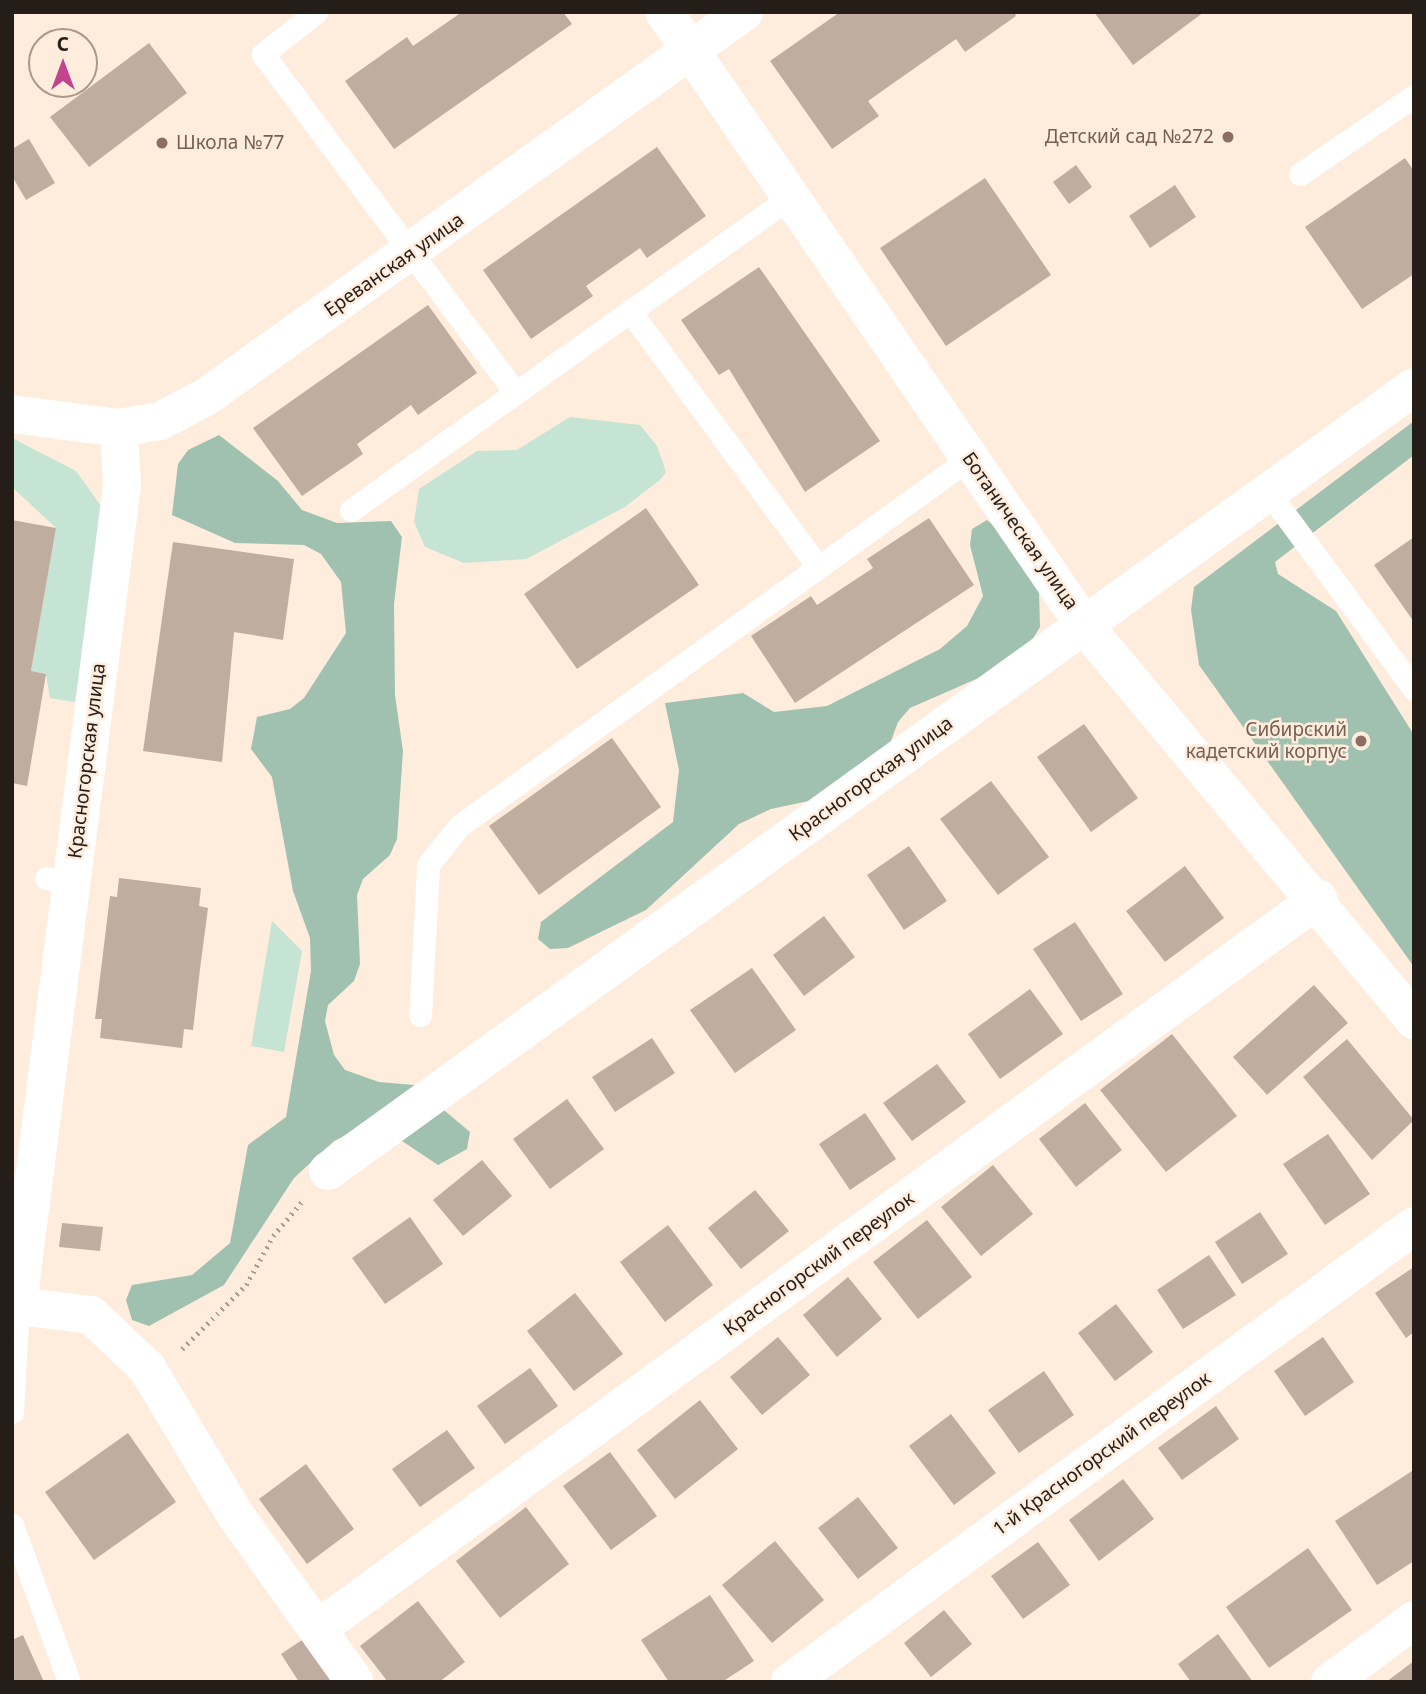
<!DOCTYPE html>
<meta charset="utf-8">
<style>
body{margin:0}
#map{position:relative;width:1426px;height:1694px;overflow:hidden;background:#feecdc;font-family:"Noto Sans",sans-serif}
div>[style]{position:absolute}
.green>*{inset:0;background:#c5e4d3}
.forest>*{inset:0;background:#a1c1b0}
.building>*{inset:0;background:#bfad9f}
.path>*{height:4.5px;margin-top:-2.25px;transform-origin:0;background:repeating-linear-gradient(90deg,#ab9d91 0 2px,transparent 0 7px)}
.service>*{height:23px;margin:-11.5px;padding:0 11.5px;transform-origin:11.5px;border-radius:11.5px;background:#fff}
.minor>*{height:38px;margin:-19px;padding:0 19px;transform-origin:19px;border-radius:19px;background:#fff}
.tertiary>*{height:38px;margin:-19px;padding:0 19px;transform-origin:19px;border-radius:19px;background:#fff}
.dots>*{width:19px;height:19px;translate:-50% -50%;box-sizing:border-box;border:4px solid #feecdc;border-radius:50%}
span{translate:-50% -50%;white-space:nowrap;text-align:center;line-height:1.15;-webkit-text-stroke:5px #feecdc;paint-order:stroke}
.education-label{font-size:19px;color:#785e54}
.right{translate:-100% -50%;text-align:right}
.left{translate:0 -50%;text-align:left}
.street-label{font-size:19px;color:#241d18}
.frame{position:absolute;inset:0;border:14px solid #241d18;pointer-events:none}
.north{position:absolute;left:28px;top:28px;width:70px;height:70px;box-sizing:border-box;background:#feecdc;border:2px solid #a7998e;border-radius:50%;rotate:0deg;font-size:19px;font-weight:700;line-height:28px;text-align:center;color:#241d18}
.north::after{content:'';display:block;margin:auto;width:24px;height:32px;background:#c3438e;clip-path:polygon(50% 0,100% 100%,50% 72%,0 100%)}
</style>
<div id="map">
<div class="green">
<div style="clip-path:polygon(570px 417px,640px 425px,657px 446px,666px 472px,661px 479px,625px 507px,526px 559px,464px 563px,425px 547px,414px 522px,419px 489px,477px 451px,517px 450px)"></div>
<div style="clip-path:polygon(12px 438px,76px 471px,101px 506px,85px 693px,74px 702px,50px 698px,46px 674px,31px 671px,56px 528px,12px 487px)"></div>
<div style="clip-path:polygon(272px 921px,302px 951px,284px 1052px,251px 1046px)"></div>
</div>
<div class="forest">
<div style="clip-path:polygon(1414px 421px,1414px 455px,1275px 562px,1278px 574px,1336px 611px,1414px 735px,1414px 967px,1199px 665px,1191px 610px,1194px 587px)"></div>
<div style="clip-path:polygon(219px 435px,278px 481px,302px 510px,337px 523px,391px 521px,402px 537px,394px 604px,395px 695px,403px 751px,397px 839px,390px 855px,363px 879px,357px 895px,360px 964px,354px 981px,328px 1005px,325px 1021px,334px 1055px,345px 1070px,379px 1082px,414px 1085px,470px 1132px,467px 1149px,438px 1165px,381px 1127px,365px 1126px,334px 1141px,294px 1178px,224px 1285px,149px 1326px,132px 1320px,126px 1300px,132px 1285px,192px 1275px,230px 1243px,248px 1145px,286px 1117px,311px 971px,310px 938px,293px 891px,272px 777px,251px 749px,257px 717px,290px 709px,304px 698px,346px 633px,341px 582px,321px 554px,304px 545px,235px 543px,172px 515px,178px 464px,188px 450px)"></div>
<div style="clip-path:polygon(987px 520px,1016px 544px,1039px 591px,1040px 627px,1020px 660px,910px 708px,898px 722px,874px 787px,771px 809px,739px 824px,646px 910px,568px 948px,550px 949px,538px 939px,541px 922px,673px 822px,679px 770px,665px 703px,743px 693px,774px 712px,827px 706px,940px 649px,967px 626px,983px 596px,970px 545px,972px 529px)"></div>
</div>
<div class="building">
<div style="clip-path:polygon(462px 12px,563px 12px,572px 24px,394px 149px,345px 81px,407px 37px,413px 46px)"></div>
<div style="clip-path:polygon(840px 12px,1014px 12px,1016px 16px,965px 52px,956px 39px,868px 101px,879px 116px,832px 149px,770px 61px)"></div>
<div style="clip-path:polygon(1094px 12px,1204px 12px,1133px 65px)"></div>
<div style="clip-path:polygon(149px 43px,187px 93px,89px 167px,50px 117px)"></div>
<div style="clip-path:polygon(29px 139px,55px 183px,26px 200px,12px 176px,12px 149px)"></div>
<div style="clip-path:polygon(657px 147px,706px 216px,647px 258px,640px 248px,586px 286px,593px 296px,531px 339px,483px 270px)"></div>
<div style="clip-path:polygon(1405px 158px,1414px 171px,1414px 274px,1362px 309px,1305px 227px)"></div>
<div style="clip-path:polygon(1076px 165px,1092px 187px,1069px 204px,1053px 182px)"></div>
<div style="clip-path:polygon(985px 178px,1051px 275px,946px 346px,880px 248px)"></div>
<div style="clip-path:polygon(1175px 185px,1196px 217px,1150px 248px,1129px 216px)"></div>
<div style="clip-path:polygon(759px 267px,880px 441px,805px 492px,729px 369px,719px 375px,681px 320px)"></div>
<div style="clip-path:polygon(428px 305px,477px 373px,418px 415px,411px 405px,357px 444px,363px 454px,302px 496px,253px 428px)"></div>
<div style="clip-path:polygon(646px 508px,699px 585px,577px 669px,524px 594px)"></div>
<div style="clip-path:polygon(929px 518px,974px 585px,795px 703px,751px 636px,811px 596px,817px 605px,873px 568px,867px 559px)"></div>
<div style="clip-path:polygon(12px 520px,56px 528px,31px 671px,46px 674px,27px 786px,12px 783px)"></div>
<div style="clip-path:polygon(1414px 537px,1414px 622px,1374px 565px)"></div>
<div style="clip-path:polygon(173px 542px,294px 559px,283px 640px,234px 632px,222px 762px,143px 751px)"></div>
<div style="clip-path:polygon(1084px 724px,1138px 798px,1091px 832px,1037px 757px)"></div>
<div style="clip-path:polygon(612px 738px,661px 807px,539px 895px,489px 826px)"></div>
<div style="clip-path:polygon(991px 781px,1049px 857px,998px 895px,940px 819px)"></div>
<div style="clip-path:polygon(909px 846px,947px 901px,904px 930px,867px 875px)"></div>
<div style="clip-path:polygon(1185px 866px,1224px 918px,1165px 962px,1126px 911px)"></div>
<div style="clip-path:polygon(119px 878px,201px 888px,199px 906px,208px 908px,200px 969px,193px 1030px,184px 1029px,182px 1048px,100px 1038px,102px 1019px,95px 1019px,110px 896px,117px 897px)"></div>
<div style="clip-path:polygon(824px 916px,855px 957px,804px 996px,773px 955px)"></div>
<div style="clip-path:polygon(1075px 922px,1123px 994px,1081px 1021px,1033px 949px)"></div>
<div style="clip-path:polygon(752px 968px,796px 1030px,735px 1073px,690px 1010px)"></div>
<div style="clip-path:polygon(1314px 985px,1348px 1023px,1267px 1095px,1233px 1057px)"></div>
<div style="clip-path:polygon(1030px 989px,1063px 1034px,1000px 1079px,968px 1034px)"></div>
<div style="clip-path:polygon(1172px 1034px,1237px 1116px,1166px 1172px,1100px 1090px)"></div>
<div style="clip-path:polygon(652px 1038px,675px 1073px,615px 1112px,592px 1077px)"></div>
<div style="clip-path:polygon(1347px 1039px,1414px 1120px,1372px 1160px,1303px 1077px)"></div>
<div style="clip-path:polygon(937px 1064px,966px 1102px,912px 1141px,883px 1103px)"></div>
<div style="clip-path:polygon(567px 1099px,604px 1149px,550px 1189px,513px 1139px)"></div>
<div style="clip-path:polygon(1085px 1103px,1122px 1150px,1076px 1187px,1039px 1139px)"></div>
<div style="clip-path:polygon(865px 1113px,896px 1159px,850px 1190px,819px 1144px)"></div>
<div style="clip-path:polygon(1328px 1134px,1370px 1194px,1325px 1225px,1283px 1164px)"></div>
<div style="clip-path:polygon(482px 1160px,512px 1196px,463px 1236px,433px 1200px)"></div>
<div style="clip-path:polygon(993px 1165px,1033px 1214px,981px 1256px,941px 1207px)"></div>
<div style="clip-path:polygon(755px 1190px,789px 1231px,741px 1269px,708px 1228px)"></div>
<div style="clip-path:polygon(1260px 1212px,1288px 1254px,1242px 1284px,1215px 1242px)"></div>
<div style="clip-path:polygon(410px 1217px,443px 1264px,385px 1304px,352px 1258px)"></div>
<div style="clip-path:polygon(927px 1220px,972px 1277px,918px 1319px,873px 1262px)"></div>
<div style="clip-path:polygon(62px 1223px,103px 1227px,100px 1251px,59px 1247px)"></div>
<div style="clip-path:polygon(668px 1225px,713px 1285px,665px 1322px,620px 1262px)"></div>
<div style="clip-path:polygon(1209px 1255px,1236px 1295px,1183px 1329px,1157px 1290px)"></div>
<div style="clip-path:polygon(1414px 1267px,1414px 1332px,1406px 1338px,1375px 1293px)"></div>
<div style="clip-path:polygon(848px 1277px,882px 1319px,837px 1357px,803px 1315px)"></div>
<div style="clip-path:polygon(575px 1293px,623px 1354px,574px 1391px,527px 1331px)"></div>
<div style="clip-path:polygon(1116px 1304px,1153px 1352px,1115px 1381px,1078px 1333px)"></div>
<div style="clip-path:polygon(778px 1337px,810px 1375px,762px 1415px,730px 1377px)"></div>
<div style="clip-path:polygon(1323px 1337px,1354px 1382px,1305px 1416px,1274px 1371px)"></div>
<div style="clip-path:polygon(530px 1368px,558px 1406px,505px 1444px,477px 1406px)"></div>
<div style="clip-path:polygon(1044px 1371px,1074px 1415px,1019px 1453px,988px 1410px)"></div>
<div style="clip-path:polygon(700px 1400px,738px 1449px,675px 1499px,637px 1450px)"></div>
<div style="clip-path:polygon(1216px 1406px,1239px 1439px,1182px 1480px,1158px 1448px)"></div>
<div style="clip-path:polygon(951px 1414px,996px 1473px,954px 1505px,909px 1446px)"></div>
<div style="clip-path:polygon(447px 1430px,475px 1468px,420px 1507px,392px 1469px)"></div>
<div style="clip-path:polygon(128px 1433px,176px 1502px,94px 1560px,45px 1492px)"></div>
<div style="clip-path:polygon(610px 1452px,657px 1516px,611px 1550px,563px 1486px)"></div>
<div style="clip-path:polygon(306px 1464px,354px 1529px,307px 1564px,259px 1499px)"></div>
<div style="clip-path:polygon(1412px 1471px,1414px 1561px,1377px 1585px,1335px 1521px)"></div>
<div style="clip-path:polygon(1123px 1479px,1154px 1519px,1099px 1561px,1069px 1520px)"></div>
<div style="clip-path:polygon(858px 1497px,898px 1548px,858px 1579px,818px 1528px)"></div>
<div style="clip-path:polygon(526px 1507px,569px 1564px,500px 1618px,456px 1561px)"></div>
<div style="clip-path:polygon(775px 1541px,824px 1600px,772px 1643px,722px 1585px)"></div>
<div style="clip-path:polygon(1038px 1542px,1070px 1585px,1023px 1619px,991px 1576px)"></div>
<div style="clip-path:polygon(1308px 1548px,1352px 1610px,1269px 1668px,1226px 1607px)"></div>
<div style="clip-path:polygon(710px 1595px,754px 1661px,722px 1682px,669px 1682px,641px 1640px)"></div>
<div style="clip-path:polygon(418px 1601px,465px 1662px,439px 1682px,388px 1682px,360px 1646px)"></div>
<div style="clip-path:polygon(944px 1610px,972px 1644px,931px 1677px,904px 1643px)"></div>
<div style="clip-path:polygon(1218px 1634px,1253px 1682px,1191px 1682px,1178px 1664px)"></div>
<div style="clip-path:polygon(23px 1635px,44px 1682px,12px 1682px,12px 1640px)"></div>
<div style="clip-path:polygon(308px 1636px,339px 1682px,299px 1682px,281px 1654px)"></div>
<div style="clip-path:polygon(1414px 1661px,1414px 1682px,1386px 1682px)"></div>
</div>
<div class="path">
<div style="left:182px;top:1349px;width:91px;rotate:-45deg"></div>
<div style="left:246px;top:1285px;width:56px;rotate:-61.1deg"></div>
<div style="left:273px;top:1236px;width:47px;rotate:-50.2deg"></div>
</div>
<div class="service">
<div style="left:316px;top:12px;width:68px;rotate:141.6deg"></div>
<div style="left:263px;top:54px;width:423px;rotate:53.3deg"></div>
<div style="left:1300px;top:174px;width:138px;rotate:-34.4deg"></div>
<div style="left:630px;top:311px;width:318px;rotate:53.7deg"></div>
<div style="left:1269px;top:493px;width:244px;rotate:53.5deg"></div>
<div style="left:351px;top:510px;width:538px;rotate:-35.46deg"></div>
<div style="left:46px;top:878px;width:26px;rotate:16deg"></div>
<div style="left:420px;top:1015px;width:150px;rotate:-86.9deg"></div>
<div style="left:428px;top:865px;width:50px;rotate:-51.5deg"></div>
<div style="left:459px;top:826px;width:630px;rotate:-35.76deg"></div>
<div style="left:12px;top:1412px;width:108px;rotate:-86.8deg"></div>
<div style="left:12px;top:1525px;width:167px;rotate:70deg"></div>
</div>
<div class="minor">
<div style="left:664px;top:12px;width:743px;rotate:55.58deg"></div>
<div style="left:1084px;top:625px;width:515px;rotate:50.12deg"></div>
<div style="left:328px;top:1171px;width:1339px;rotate:-35.83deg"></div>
<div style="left:18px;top:1304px;width:826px;rotate:-82.76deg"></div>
<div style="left:122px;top:485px;width:57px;rotate:-93deg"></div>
<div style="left:12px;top:1305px;width:80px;rotate:7.2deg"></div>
<div style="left:91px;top:1315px;width:77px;rotate:43.4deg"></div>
<div style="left:147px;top:1368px;width:173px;rotate:59deg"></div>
<div style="left:236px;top:1516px;width:204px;rotate:54.4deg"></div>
<div style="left:319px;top:1628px;width:1237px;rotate:-36.12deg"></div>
<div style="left:790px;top:1682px;width:773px;rotate:-36.16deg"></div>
<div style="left:1330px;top:1682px;width:104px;rotate:-36.4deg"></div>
</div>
<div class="tertiary">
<div style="left:12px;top:414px;width:108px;rotate:7.5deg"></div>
<div style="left:119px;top:428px;width:42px;rotate:-9.7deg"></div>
<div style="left:160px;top:421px;width:52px;rotate:-27.6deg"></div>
<div style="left:206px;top:397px;width:662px;rotate:-35.59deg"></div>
</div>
<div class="dots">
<div style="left:1228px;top:137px;background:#8d6e63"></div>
<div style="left:162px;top:143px;background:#8d6e63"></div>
<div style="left:1361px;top:741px;background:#8d6e63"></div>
</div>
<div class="education-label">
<span class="right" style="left:1214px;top:137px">Детский сад №272</span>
<span class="left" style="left:176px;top:143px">Школа №77</span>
<span class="right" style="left:1347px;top:741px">Сибирский<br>кадетский корпус</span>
</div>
<div class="street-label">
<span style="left:394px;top:265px;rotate:-35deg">Ереванская улица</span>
<span style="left:1020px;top:531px;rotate:55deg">Ботаническая улица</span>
<span style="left:87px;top:761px;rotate:-83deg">Красногорская улица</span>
<span style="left:871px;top:779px;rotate:-36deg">Красногорская улица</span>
<span style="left:819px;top:1264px;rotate:-36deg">Красногорский переулок</span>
<span style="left:1102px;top:1454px;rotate:-36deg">1-й Красногорский переулок</span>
</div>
<div class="frame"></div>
<div class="north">С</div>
</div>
